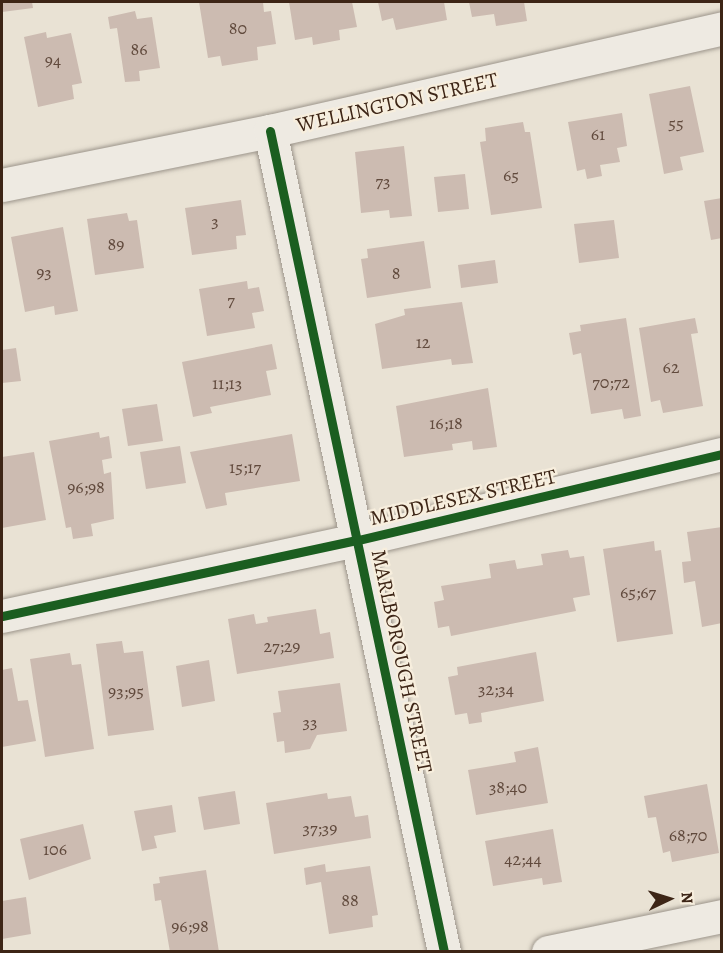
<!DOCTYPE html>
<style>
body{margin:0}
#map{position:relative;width:723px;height:953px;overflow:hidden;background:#e9e2d4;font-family:Alegreya,serif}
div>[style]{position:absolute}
.building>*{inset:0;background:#ccbbb1}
.roads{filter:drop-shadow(0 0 2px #9c958b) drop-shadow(0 0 2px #9c958b)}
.street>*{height:33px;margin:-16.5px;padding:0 16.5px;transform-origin:16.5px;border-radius:16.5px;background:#eeeae2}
.secondary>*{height:33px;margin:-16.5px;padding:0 16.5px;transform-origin:16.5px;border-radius:16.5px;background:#eeeae2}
.cycleway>*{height:9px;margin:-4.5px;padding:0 4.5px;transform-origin:4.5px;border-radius:4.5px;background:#1b5e20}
span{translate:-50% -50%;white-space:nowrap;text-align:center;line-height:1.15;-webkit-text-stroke:4.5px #f7eedd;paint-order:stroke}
.number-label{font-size:18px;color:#614a3d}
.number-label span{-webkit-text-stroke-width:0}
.street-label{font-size:21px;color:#3d2516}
.frame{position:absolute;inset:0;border:3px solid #3d2516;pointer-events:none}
.north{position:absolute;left:639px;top:869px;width:60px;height:60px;-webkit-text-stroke:4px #f7eedd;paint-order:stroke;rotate:86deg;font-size:16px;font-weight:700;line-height:24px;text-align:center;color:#3d2516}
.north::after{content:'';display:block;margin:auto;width:21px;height:27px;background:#3d2516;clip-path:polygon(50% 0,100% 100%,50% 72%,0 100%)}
</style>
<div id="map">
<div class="building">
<div style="clip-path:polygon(2px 2px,32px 2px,33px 8px,2px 12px)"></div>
<div style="clip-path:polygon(199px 2px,263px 2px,264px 12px,271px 11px,276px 44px,257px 47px,258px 60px,222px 66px,220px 56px,208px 58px)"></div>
<div style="clip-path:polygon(289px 2px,352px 2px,357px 27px,339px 30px,340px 40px,313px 45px,312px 37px,295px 40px)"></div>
<div style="clip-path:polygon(378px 2px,444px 2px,447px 20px,396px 30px,393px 18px,382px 21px)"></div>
<div style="clip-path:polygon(469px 2px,524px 2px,527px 21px,496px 26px,494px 14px,472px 17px)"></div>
<div style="clip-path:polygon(135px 11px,137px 19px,152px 17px,160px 68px,139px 71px,140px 81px,125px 82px,117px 28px,110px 29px,108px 17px)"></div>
<div style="clip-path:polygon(46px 32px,47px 38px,71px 33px,82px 83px,72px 85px,74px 99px,38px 107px,24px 37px)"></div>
<div style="clip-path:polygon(690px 86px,704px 152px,680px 157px,683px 170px,664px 174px,649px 94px)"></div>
<div style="clip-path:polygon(622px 113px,627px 146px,617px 148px,620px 162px,600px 165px,602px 176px,587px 179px,585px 169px,577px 171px,568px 122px)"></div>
<div style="clip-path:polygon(523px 122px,525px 132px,530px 132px,542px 208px,491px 215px,480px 142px,486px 141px,485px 128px)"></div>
<div style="clip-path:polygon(404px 146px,412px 216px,390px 218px,389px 210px,361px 213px,355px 152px)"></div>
<div style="clip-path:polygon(465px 174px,469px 209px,438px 212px,434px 177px)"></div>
<div style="clip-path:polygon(722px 198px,722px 238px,711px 240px,704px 201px)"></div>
<div style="clip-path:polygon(241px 200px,246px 235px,236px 236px,237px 249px,192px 255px,185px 208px)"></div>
<div style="clip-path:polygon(127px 213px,129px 221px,137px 220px,144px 268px,95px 275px,87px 219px)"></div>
<div style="clip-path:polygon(614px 220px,619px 258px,579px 263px,574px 224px)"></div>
<div style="clip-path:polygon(63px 227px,78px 311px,55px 315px,54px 306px,25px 312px,11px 237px)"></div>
<div style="clip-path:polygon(424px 241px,431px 288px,367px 298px,361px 259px,368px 258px,367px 249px)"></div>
<div style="clip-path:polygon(495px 260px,498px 283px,461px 288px,458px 265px)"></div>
<div style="clip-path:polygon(247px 281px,248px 289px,259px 287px,264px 311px,252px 313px,255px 328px,207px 336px,199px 289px)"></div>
<div style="clip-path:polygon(462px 302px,473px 363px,452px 365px,451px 359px,382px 369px,375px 324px,405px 315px,404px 309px)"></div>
<div style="clip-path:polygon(626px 318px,641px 416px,624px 419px,622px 409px,591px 414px,581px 353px,573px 355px,569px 333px,581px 331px,580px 325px)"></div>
<div style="clip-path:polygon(695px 318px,698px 333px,691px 334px,703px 406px,663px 413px,660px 400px,651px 402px,639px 328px)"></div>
<div style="clip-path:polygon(272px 344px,277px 369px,266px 371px,271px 395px,210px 407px,212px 413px,193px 417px,182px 362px)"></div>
<div style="clip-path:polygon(16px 348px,21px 381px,2px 383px,2px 350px)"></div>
<div style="clip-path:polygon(488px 388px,497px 447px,473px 450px,472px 441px,452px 444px,453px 450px,404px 457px,396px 406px)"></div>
<div style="clip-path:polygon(157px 404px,163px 441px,128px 446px,122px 409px)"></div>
<div style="clip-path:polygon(99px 432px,100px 438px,109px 436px,112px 458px,102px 460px,104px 474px,111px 472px,114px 519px,91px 524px,93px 536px,73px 539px,71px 527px,66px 528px,49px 441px)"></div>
<div style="clip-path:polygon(292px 434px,300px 481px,225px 493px,227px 505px,206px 509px,190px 452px)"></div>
<div style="clip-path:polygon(180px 446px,186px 483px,146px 489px,140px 452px)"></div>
<div style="clip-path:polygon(34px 452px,46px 520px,2px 528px,2px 457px)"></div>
<div style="clip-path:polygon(722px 527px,722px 623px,702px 627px,695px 581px,684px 583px,682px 562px,691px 561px,687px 532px)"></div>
<div style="clip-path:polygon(654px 541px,655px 551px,661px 550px,673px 634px,617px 642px,603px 549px)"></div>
<div style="clip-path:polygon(568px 550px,570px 558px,584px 556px,590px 595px,573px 598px,576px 611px,451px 636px,449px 626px,438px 628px,434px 602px,444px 600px,441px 586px,491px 578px,489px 564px,515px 560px,517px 569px,543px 565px,541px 554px)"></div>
<div style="clip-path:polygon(316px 609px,320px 634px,330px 632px,334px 658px,237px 674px,228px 619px,254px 614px,256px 624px,268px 622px,267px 617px)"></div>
<div style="clip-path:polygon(122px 641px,124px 653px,143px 651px,154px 730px,108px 736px,96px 644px)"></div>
<div style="clip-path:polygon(536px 652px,544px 701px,481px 713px,482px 722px,469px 724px,467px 713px,455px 715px,448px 677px,458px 675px,457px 667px)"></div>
<div style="clip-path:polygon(70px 653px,72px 665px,81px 664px,94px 749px,45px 757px,30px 659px)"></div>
<div style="clip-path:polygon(209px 660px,215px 701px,182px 707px,176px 666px)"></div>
<div style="clip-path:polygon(12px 668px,18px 701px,28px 700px,36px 741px,2px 747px,2px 670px)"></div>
<div style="clip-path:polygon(340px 683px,347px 731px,317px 735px,310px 749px,285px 753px,284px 741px,277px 742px,273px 713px,281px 712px,278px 691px)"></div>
<div style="clip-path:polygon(538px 747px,548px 803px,476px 815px,468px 770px,516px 762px,514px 752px)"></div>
<div style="clip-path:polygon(707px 784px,719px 853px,672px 862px,670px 851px,663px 853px,656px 817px,648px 818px,644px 796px)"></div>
<div style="clip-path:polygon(235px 791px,240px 824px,204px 830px,198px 797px)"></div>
<div style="clip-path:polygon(327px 793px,328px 799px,351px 796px,355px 817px,368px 815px,371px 838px,274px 854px,266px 803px)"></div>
<div style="clip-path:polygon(172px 805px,176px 832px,154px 836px,157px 848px,142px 851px,134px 811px)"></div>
<div style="clip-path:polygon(83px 824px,91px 859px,29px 880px,20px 839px)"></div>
<div style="clip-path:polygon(553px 829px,562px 882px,543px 885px,542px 878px,493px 886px,485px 841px)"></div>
<div style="clip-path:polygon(325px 864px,326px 872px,370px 866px,378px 915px,372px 916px,373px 927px,329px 934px,321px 882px,306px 885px,304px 868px)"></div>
<div style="clip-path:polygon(206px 870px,219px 952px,170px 952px,161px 900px,155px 901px,153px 884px,160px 883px,159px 877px)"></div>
<div style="clip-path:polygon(26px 897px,31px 934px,2px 939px,2px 901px)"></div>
</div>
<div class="roads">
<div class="street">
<div style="left:270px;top:131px;width:839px;rotate:78.03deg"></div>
<div style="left:2px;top:185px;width:273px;rotate:-11.4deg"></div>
<div style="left:270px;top:131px;width:464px;rotate:-12.8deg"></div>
<div style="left:548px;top:952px;width:178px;rotate:-11.7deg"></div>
</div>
<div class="secondary">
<div style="left:2px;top:616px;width:364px;rotate:-12.1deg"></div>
<div style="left:358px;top:540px;width:374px;rotate:-13.3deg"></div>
</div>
</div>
<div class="cycleway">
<div style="left:270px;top:131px;width:839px;rotate:78.03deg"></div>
<div style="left:2px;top:616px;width:364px;rotate:-12.1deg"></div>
<div style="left:358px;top:540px;width:374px;rotate:-13.3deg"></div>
</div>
<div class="number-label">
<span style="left:238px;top:28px">80</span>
<span style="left:139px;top:49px">86</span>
<span style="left:53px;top:60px">94</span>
<span style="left:676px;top:123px">55</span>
<span style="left:598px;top:134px">61</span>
<span style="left:511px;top:175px">65</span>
<span style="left:383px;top:181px">73</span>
<span style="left:215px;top:221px">3</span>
<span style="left:116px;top:244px">89</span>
<span style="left:44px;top:272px">93</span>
<span style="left:396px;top:273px">8</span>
<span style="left:231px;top:300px">7</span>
<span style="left:423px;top:342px">12</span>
<span style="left:671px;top:367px">62</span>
<span style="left:611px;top:382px">70;72</span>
<span style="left:227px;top:383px">11;13</span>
<span style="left:446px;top:423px">16;18</span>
<span style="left:245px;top:467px">15;17</span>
<span style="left:86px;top:487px">96;98</span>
<span style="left:638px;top:592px">65;67</span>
<span style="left:282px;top:646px">27;29</span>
<span style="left:496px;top:689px">32;34</span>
<span style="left:126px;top:691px">93;95</span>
<span style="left:310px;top:722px">33</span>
<span style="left:508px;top:787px">38;40</span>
<span style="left:320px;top:828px">37;39</span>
<span style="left:688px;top:835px">68;70</span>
<span style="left:55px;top:849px">106</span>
<span style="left:523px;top:859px">42;44</span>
<span style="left:350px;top:900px">88</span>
<span style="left:190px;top:926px">96;98</span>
</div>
<div class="street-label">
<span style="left:397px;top:102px;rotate:-13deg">WELLINGTON STREET</span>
<span style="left:463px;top:497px;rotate:-13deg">MIDDLESEX STREET</span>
<span style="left:402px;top:661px;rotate:78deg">MARLBOROUGH STREET</span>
</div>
<div class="frame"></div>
<div class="north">N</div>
</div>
